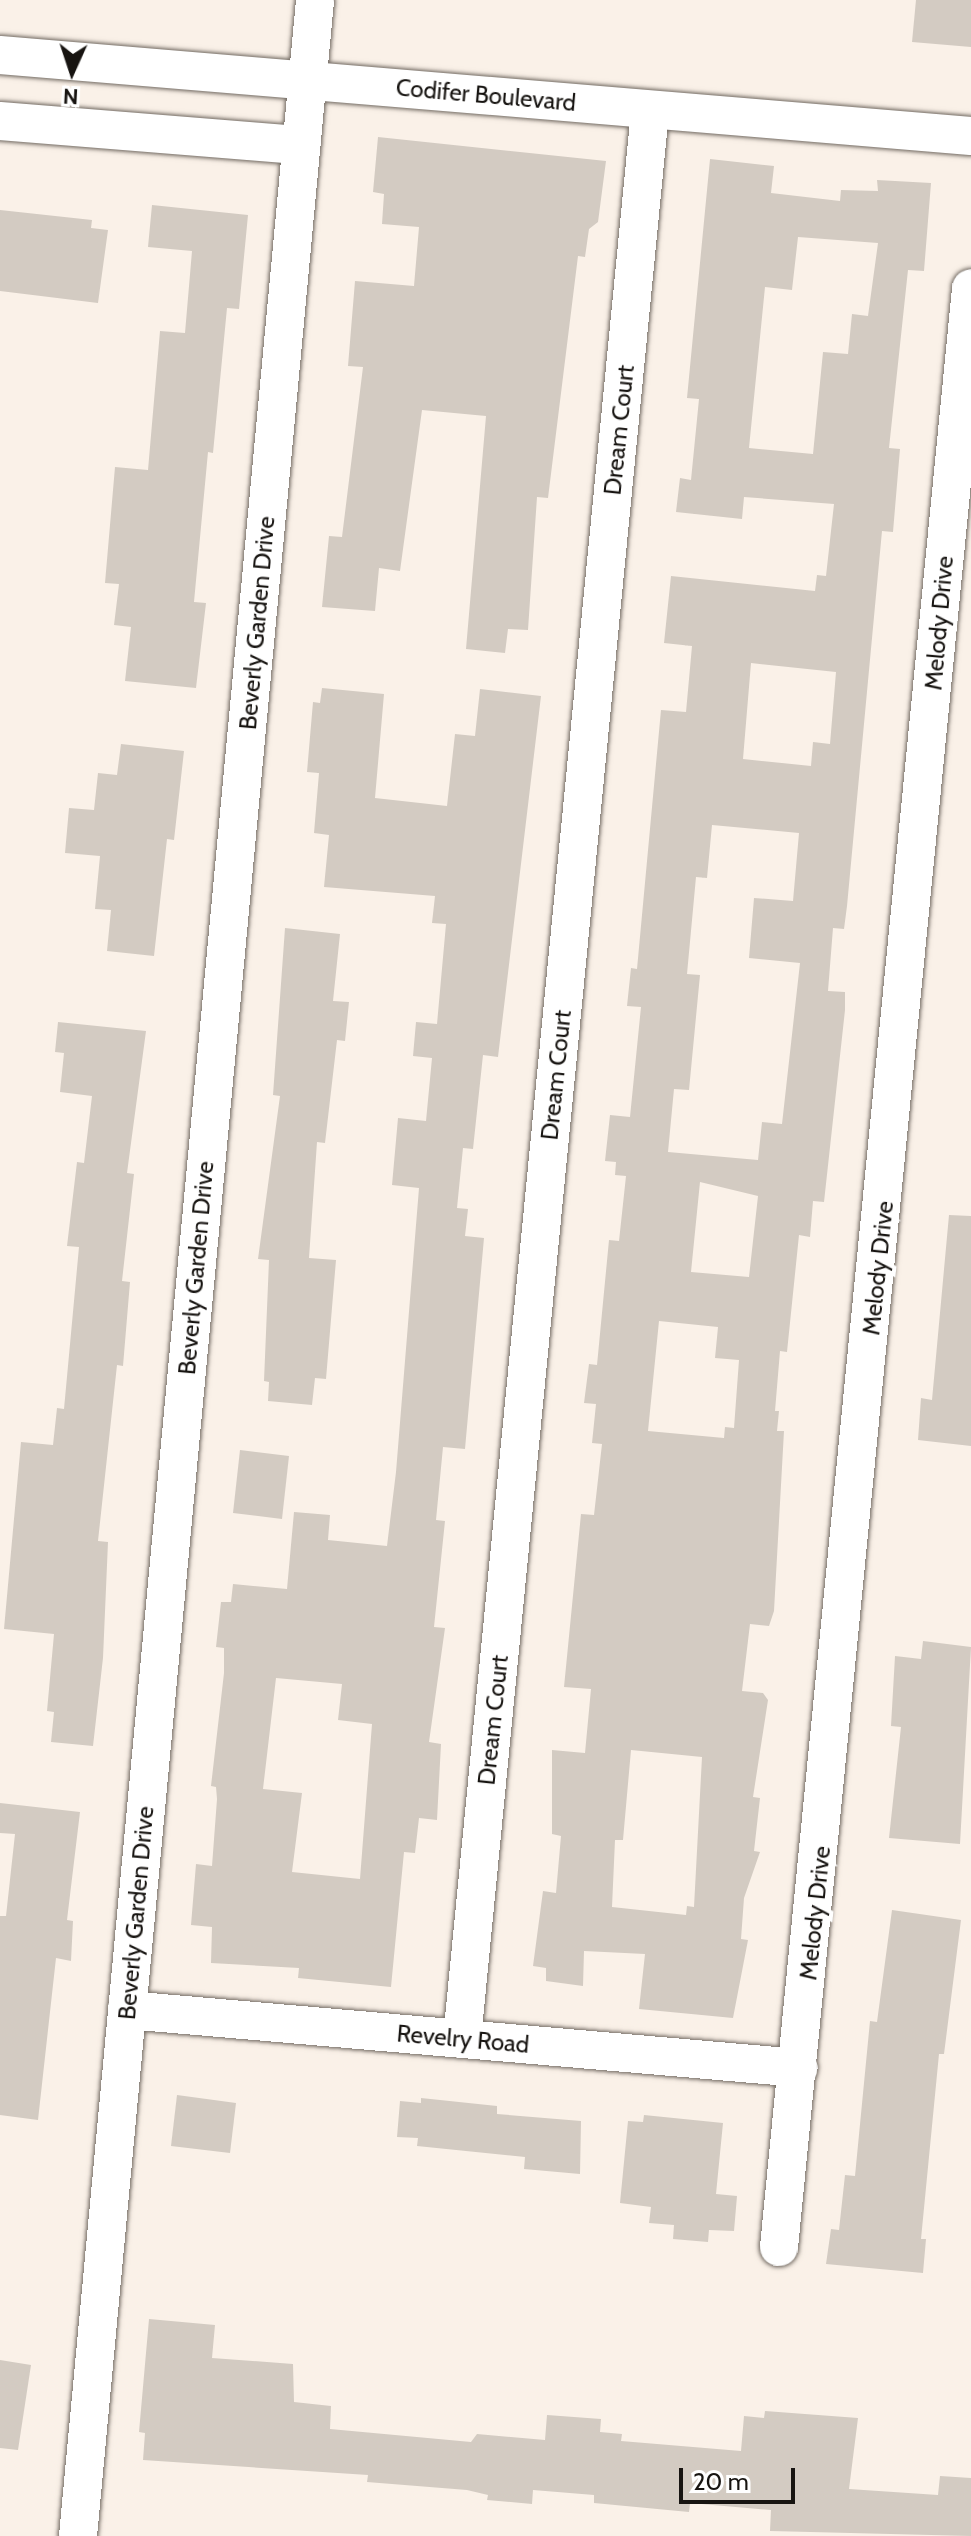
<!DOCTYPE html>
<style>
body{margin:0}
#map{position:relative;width:971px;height:2536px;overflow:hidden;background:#faf1e8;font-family:Cabin,sans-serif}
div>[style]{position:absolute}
.building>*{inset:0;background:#d3cbc2}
.roads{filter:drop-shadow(0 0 2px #736b63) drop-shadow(0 0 2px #736b63)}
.minor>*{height:38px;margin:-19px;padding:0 19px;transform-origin:19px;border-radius:19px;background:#fff}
span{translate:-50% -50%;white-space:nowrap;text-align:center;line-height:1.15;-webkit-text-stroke:8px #fff;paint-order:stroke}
.street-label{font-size:24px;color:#171411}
.north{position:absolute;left:32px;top:32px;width:80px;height:80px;-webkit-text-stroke:6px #fff;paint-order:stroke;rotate:183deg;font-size:22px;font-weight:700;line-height:32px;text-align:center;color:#171411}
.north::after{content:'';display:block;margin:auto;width:28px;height:36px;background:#171411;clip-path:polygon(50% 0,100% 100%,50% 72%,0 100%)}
.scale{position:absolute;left:679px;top:2468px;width:116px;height:36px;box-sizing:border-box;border:4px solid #171411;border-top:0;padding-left:10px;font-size:24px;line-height:28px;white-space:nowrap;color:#171411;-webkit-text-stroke:6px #fff;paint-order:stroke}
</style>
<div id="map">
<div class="building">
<div style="clip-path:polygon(916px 0,971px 0,971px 47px,912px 42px)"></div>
<div style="clip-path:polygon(378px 137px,606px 161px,598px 222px,589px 229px,585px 257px,578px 256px,548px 498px,537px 497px,528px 630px,508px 629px,505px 653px,466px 649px,486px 416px,422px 410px,400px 571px,379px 568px,375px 611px,322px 607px,329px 536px,342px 537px,363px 367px,348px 366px,355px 281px,414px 286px,419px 227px,382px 224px,384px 194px,373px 192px)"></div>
<div style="clip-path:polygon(evenodd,710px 159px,774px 166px,771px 193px,840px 201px,841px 190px,878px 191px,877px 180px,931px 183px,924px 271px,908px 270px,889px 448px,900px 449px,893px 532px,882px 531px,847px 906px,844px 929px,833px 928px,828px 991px,845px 992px,845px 1010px,824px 1202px,813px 1201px,810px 1237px,799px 1235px,787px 1352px,780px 1351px,775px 1411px,779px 1411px,777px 1431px,784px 1431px,774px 1611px,769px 1626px,750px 1624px,742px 1691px,763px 1693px,768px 1700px,753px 1797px,760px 1798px,754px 1851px,760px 1852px,744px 1898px,741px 1939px,748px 1940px,733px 2018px,639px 2009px,645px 1954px,584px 1951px,583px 1986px,546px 1981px,546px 1968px,533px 1966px,543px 1891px,556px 1893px,561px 1836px,552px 1834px,552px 1750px,585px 1753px,591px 1689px,564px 1687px,581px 1514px,594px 1515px,602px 1444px,592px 1443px,596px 1404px,584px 1403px,589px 1364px,597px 1365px,609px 1240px,619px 1241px,626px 1176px,615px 1175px,616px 1162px,605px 1161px,610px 1115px,630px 1117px,641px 1007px,627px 1006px,631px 968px,637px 969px,661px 710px,686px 712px,692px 646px,664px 643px,671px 576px,815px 591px,817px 575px,826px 576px,834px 504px,744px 497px,742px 519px,676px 512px,680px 478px,691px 480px,699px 399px,687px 398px,710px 159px,798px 237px,878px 243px,868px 316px,852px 314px,848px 354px,823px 352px,813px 454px,749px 448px,765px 287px,792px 290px,798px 237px,710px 159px,751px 663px,836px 672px,830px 744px,813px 742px,811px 766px,743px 759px,751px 663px,710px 159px,712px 825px,799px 833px,793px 901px,754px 898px,749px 958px,800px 963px,782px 1124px,762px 1122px,758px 1160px,668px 1152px,674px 1089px,689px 1090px,700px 975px,687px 974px,696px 877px,707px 878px,712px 825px,710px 159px,700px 1182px,758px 1196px,749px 1277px,691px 1272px,700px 1182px,710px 159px,659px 1321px,718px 1327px,715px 1358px,739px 1360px,734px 1428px,725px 1427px,724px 1438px,648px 1431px,659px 1321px,710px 159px,631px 1750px,702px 1757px,694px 1907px,687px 1906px,686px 1915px,612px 1907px,615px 1840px,623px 1840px,631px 1750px)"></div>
<div style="clip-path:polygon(152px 205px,248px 215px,239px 309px,227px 308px,213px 453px,208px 452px,194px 602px,206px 603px,196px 688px,125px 681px,131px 627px,114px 625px,119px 584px,105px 583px,115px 467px,148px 470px,160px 331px,185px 333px,192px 251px,148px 247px)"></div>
<div style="clip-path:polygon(0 210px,92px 220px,91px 228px,108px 230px,98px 303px,0 291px)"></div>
<div style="clip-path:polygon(evenodd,322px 688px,384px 694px,375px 798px,447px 806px,455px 734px,475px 736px,480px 689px,541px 696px,498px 1057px,483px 1055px,473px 1149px,463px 1148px,457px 1208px,468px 1209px,465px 1236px,484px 1238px,465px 1449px,443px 1447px,436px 1520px,445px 1521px,434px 1627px,445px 1628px,429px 1742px,441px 1744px,437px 1820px,419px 1818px,415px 1853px,404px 1852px,391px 1987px,298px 1978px,299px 1968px,211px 1963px,212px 1927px,191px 1925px,196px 1864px,212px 1866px,217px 1799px,216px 1787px,211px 1786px,224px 1673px,224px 1648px,216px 1647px,221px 1602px,231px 1602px,233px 1584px,287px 1589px,294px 1512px,330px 1515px,328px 1540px,387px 1546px,396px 1472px,419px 1188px,392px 1185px,398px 1118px,426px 1121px,432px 1058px,413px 1056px,416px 1022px,437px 1024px,446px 924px,432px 923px,435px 896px,324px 887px,329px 835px,314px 833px,319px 773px,307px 772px,313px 702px,320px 703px,322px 688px,276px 1678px,342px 1684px,338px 1720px,372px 1724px,360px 1879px,292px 1872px,302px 1793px,263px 1789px,276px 1678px)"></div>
<div style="clip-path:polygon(121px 744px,184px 751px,174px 840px,167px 839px,154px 956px,107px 951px,111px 910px,95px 909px,100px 856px,65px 853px,69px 808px,94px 810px,98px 773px,117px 775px)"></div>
<div style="clip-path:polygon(285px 928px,340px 934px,333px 1001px,349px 1002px,345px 1041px,337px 1040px,325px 1143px,317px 1142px,309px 1258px,336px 1260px,326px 1379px,315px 1378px,312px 1405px,268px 1401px,269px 1382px,264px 1381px,269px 1260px,258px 1259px,280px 1096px,273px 1095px)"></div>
<div style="clip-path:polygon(58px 1022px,146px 1031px,127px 1173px,134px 1174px,122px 1281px,130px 1282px,123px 1366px,117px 1365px,98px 1541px,108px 1542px,103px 1658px,93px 1746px,51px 1742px,54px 1712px,47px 1711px,54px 1634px,4px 1629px,21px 1442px,53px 1445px,57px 1408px,64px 1409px,79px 1247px,67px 1246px,77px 1162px,84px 1163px,92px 1096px,60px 1092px,64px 1053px,55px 1052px)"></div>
<div style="clip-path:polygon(949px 1215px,971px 1216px,971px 1446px,918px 1440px,921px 1398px,932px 1400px)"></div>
<div style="clip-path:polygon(240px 1450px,289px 1456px,282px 1519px,233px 1513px)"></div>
<div style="clip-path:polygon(923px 1641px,971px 1647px,960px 1844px,889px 1838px,901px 1727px,891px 1726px,895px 1656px,921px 1659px)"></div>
<div style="clip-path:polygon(0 1803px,80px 1812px,67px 1920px,73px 1921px,71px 1961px,56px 1958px,38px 2120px,0 2115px,0 1916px,6px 1916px,15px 1834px,0 1833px)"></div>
<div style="clip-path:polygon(892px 1910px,961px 1920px,944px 2054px,939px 2054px,921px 2239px,926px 2239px,923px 2273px,826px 2264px,831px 2229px,839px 2230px,845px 2175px,855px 2176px,870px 2021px,877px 2022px)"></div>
<div style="clip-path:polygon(177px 2095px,236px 2103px,230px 2153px,171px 2146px)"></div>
<div style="clip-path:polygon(421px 2098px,497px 2106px,497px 2114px,581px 2121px,580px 2174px,524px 2169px,525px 2157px,417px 2146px,418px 2138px,397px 2137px,400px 2101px,421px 2103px)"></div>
<div style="clip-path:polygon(644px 2115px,723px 2123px,716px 2194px,737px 2196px,734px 2231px,709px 2230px,708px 2242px,673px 2239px,674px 2225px,649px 2223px,651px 2207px,620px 2203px,628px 2121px,643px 2122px)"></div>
<div style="clip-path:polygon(149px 2319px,215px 2325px,212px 2358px,293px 2364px,294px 2402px,331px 2406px,330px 2429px,471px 2442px,477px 2434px,545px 2440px,547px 2415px,601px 2419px,600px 2432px,622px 2434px,621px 2441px,741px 2451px,744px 2416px,764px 2418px,765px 2411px,858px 2418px,849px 2489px,938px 2495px,940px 2476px,971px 2478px,971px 2536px,770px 2531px,771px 2510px,690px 2503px,689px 2512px,594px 2503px,594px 2495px,533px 2490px,532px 2504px,487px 2500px,488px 2495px,467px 2490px,367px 2482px,368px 2475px,143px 2460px,145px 2433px,139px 2432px)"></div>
<div style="clip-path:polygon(0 2360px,31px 2365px,18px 2450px,0 2448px)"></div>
</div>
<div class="roads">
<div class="minor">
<div style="left:0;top:55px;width:974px;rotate:4.77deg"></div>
<div style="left:0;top:121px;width:302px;rotate:4.6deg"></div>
<div style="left:127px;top:2010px;width:674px;rotate:4.93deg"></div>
<div style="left:462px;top:2039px;width:1937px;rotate:-84.43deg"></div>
<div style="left:779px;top:2247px;width:1968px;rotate:-84.4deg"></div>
<div style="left:78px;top:2536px;width:2547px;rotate:-84.66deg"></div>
</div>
</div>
<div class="street-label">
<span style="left:486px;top:95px;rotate:5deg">Codifer Boulevard</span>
<span style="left:619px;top:430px;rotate:-84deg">Dream Court</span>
<span style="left:257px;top:623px;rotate:-85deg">Beverly Garden Drive</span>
<span style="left:939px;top:623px;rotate:-85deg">Melody Drive</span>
<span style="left:556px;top:1075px;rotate:-84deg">Dream Court</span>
<span style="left:196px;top:1268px;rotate:-85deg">Beverly Garden Drive</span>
<span style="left:878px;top:1268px;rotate:-84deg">Melody Drive</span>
<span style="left:493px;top:1720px;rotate:-84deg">Dream Court</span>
<span style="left:136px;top:1913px;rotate:-85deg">Beverly Garden Drive</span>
<span style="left:815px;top:1913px;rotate:-84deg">Melody Drive</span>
<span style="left:463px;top:2039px;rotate:5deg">Revelry Road</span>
</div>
<div class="north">N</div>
<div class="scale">20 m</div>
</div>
